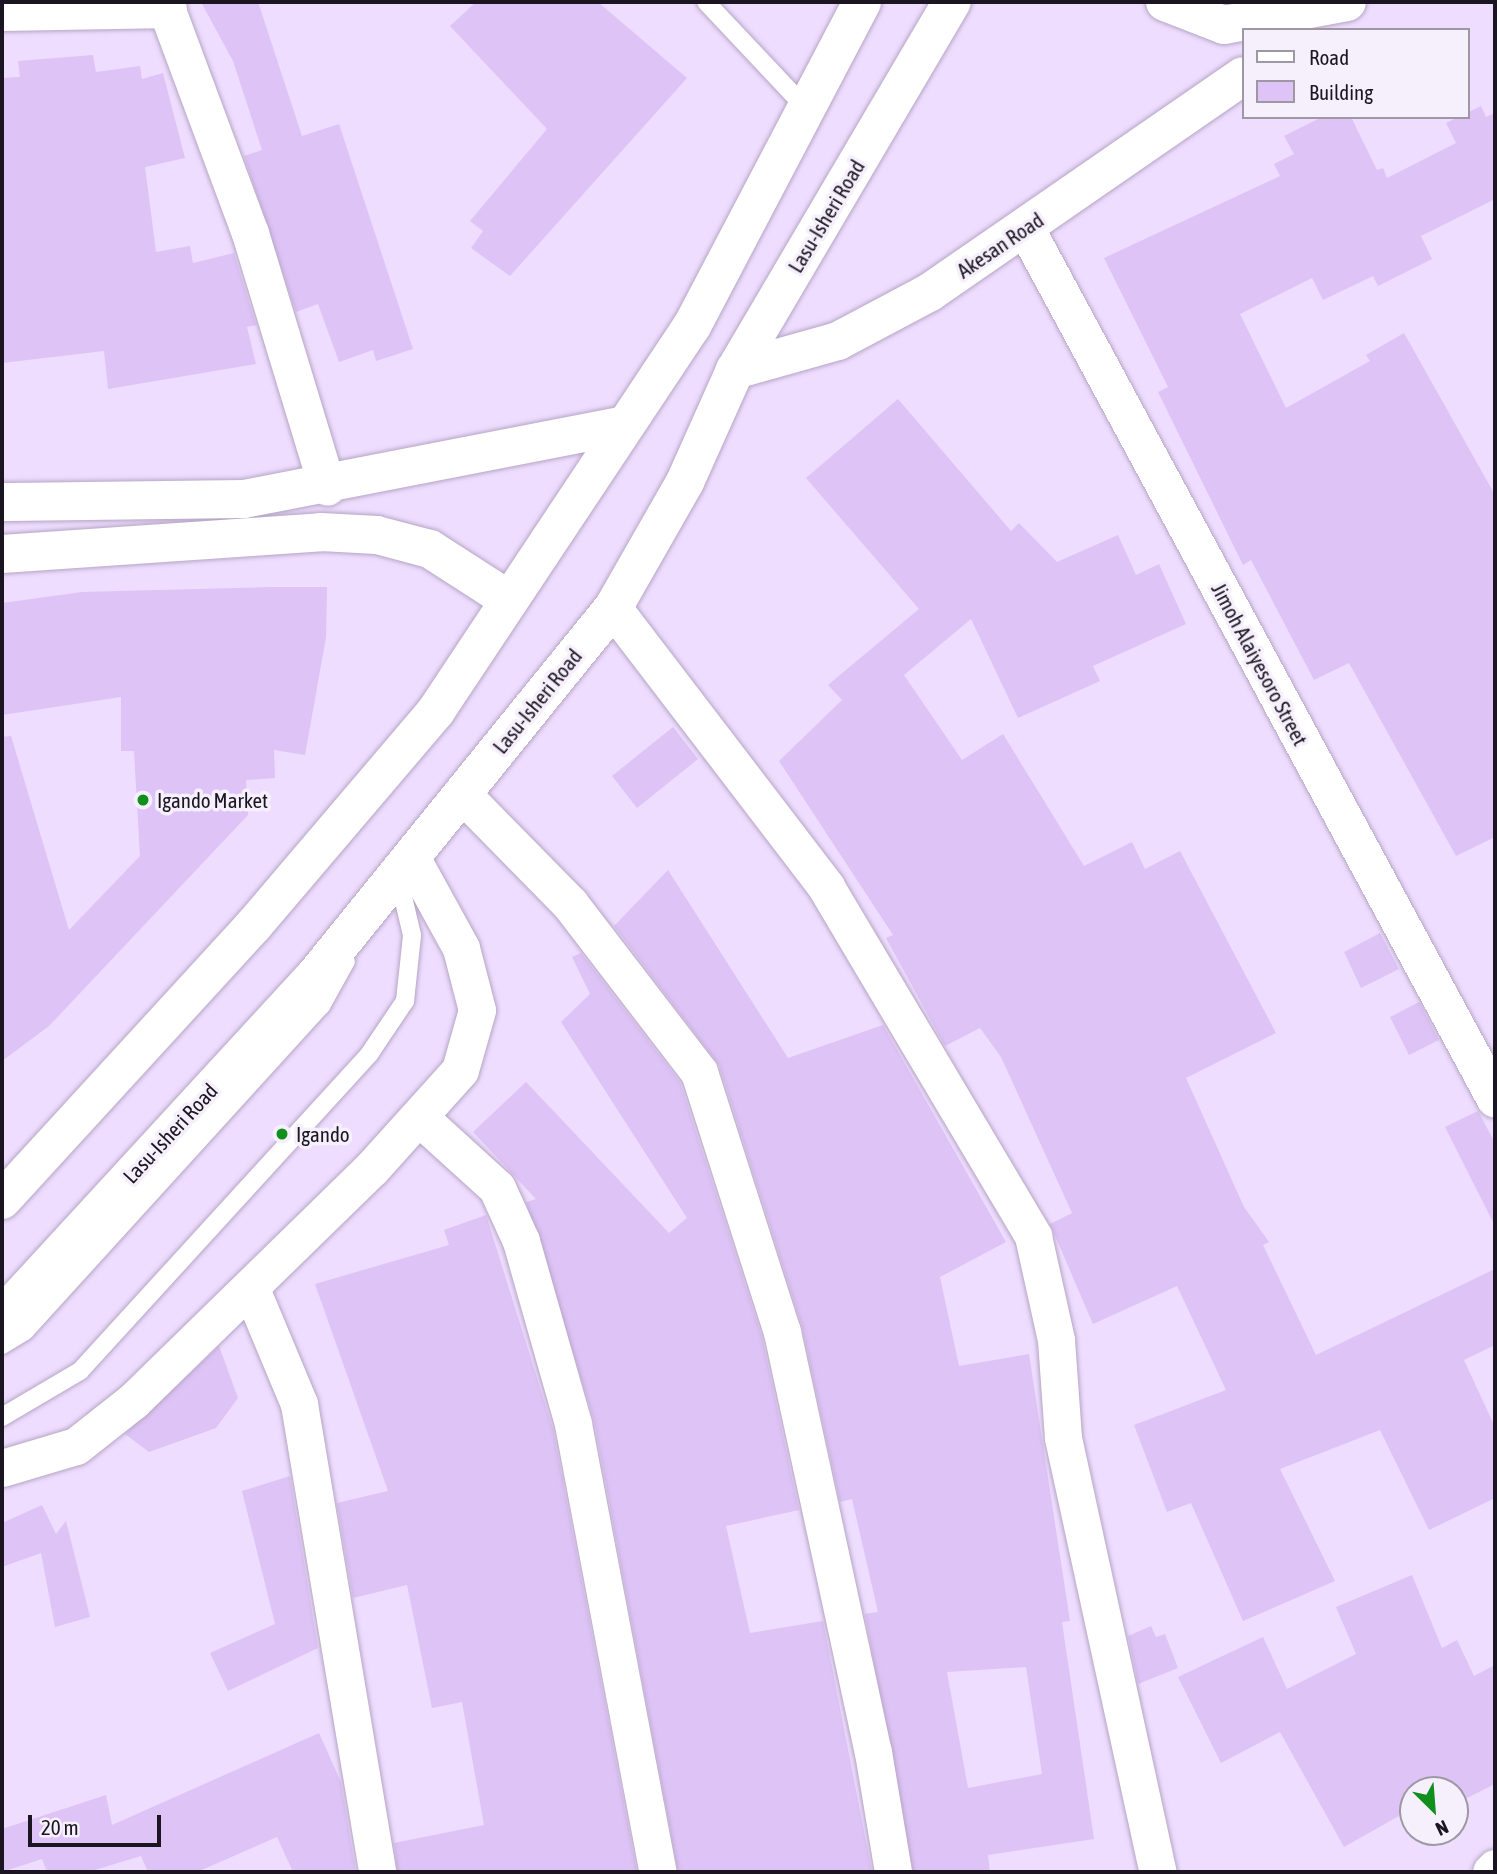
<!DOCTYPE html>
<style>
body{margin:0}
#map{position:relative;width:1497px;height:1874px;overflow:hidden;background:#eeddfe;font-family:"Asap Condensed",sans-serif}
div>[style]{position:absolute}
.building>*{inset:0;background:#dec3f6}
.roads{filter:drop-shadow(0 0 2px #b6a5c5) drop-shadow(0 0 2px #b6a5c5)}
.lane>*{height:18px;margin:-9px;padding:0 9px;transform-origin:9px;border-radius:9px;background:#fff}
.street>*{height:37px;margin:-18.5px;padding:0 18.5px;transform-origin:18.5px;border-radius:18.5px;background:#fff}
.secondary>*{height:38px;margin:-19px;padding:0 19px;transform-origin:19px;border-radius:19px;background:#fff}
.primary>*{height:38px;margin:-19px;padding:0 19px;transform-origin:19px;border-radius:19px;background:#fff}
.dots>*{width:19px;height:19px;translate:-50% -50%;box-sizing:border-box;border:4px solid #f6effc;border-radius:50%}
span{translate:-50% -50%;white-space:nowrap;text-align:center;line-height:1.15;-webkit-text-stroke:7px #f6effc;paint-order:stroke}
.street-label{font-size:21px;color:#1b1521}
.poi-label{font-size:21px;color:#1b1521}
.left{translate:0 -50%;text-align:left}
.frame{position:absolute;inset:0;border:4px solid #1b1521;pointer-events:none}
.legend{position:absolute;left:1242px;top:28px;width:228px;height:91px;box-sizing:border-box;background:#f6effc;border:2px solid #9e98a4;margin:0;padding:9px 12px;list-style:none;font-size:21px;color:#1b1521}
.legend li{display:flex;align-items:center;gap:14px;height:35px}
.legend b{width:35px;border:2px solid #9e98a4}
.north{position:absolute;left:1399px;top:1776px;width:70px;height:70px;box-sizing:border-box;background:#f6effc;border:2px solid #9e98a4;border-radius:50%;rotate:155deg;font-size:19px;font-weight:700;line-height:28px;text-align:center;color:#1b1521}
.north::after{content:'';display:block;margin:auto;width:24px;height:32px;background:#108f1d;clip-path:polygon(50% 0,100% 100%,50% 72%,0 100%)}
.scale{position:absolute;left:28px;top:1815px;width:133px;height:32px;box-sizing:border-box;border:4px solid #1b1521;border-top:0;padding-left:9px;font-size:21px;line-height:24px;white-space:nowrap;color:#1b1521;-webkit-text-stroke:5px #f6effc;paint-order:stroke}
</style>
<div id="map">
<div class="building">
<div style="clip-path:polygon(201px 2px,258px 2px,302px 136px,339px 124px,413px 349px,376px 361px,373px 350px,339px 362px,318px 304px,296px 312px,244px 156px,262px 150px,233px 61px)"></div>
<div style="clip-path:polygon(476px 2px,598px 2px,687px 78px,510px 276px,471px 248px,483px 231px,470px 221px,547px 129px,450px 26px)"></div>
<div style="clip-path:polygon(93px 55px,96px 72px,140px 66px,142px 79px,163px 73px,185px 158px,145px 167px,156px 252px,190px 246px,193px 263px,234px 253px,256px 325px,247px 327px,256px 364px,108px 389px,104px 351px,2px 363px,2px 78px,20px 77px,18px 61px)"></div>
<div style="clip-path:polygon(1481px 106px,1486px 117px,1495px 113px,1495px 199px,1421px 236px,1432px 259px,1378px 286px,1373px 276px,1323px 300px,1312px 278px,1240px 314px,1286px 408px,1370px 361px,1366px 355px,1404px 333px,1495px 495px,1495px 837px,1456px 856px,1349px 663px,1314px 680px,1251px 560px,1243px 565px,1158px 392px,1168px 387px,1104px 258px,1280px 176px,1274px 164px,1294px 154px,1284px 136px,1322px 117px,1351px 117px,1377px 170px,1383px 168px,1387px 178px,1456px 143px,1446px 123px)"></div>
<div style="clip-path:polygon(898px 399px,1011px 531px,1019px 523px,1057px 562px,1118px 535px,1136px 575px,1159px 564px,1186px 624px,1093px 666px,1100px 681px,1018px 718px,971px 619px,904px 675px,962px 760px,1003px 734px,1084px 866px,1132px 842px,1145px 869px,1180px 851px,1276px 1033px,1186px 1078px,1244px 1207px,1269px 1242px,1263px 1245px,1316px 1355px,1495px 1269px,1495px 1345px,1464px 1360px,1495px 1427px,1495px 1498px,1429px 1530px,1380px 1430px,1280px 1469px,1335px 1581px,1243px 1621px,1191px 1503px,1167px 1512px,1134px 1425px,1226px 1390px,1177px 1286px,1093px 1324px,1050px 1224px,1072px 1213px,1001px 1057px,980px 1028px,945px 1046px,886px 938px,893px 935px,779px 761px,842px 700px,828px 685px,919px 609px,806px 478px)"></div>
<div style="clip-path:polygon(271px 587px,327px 587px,326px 637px,305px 755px,274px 750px,275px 778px,246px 780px,248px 815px,49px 1026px,2px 1061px,2px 737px,11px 736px,69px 930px,140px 856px,134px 751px,121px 751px,121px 697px,2px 715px,2px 603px,82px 592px)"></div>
<div style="clip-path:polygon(673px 727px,698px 759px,637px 808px,612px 776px)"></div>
<div style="clip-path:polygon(evenodd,668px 870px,788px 1058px,883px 1025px,1006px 1242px,940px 1277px,959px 1366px,1029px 1354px,1070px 1621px,1062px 1622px,1094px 1839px,988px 1855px,990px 1872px,913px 1872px,865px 1614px,878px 1612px,852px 1499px,840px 1502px,802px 1326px,719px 1065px,614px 926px,668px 870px,1026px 1667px,1042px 1774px,968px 1788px,947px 1672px,1026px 1667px)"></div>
<div style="clip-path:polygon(1380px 933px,1399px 969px,1361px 988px,1344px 952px)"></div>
<div style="clip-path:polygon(581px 953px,680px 1082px,762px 1337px,799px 1510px,726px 1526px,750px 1633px,823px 1621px,872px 1872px,678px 1872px,594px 1420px,526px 1202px,536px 1199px,473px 1132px,526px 1082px,669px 1233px,687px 1218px,561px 1022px,590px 994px,572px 957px)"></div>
<div style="clip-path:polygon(1419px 1002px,1439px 1040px,1409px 1055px,1390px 1017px)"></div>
<div style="clip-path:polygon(1478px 1111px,1495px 1143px,1495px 1226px,1445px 1127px)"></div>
<div style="clip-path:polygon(486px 1215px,553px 1429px,637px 1872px,397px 1872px,394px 1843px,484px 1825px,462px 1702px,432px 1708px,407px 1585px,353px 1598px,337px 1503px,388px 1491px,315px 1284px,449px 1245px,444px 1230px)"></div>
<div style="clip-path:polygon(219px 1346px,238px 1398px,216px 1428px,149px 1452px,125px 1434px)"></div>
<div style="clip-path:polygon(290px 1476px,318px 1648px,228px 1691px,210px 1653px,275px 1624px,242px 1491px)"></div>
<div style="clip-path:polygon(42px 1505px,56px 1534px,66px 1521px,90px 1617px,55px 1627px,41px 1553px,2px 1567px,2px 1523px)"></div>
<div style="clip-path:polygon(1412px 1575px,1442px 1648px,1457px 1640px,1474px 1676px,1495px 1665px,1495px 1784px,1463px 1800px,1454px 1784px,1413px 1790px,1413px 1808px,1344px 1847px,1280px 1732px,1221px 1763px,1178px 1677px,1263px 1637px,1287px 1689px,1356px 1654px,1336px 1607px)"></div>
<div style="clip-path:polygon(1151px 1626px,1156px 1637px,1165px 1634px,1178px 1668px,1138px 1684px,1128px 1636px)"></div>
<div style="clip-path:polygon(319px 1733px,341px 1782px,356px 1872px,293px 1872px,277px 1837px,197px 1872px,148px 1872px,141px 1856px,88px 1872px,47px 1872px,42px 1859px,2px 1872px,2px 1829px,106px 1795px,112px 1825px)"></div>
</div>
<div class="roads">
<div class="lane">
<div style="left:706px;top:2px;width:146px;rotate:46.7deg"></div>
<div style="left:2px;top:1345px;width:27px;rotate:-31deg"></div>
<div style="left:25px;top:1331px;width:440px;rotate:-47.7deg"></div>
<div style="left:321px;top:1006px;width:51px;rotate:-60.9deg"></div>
<div style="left:2px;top:1417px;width:91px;rotate:-30.5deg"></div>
<div style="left:80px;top:1371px;width:430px;rotate:-47.6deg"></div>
<div style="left:370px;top:1053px;width:63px;rotate:-56.1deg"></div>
<div style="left:405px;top:1001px;width:66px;rotate:-83.9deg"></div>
<div style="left:412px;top:935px;width:61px;rotate:-103.3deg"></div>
</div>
<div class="street">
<div style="left:164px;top:2px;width:246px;rotate:69.6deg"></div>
<div style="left:250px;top:233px;width:265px;rotate:73.1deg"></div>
<div style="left:2px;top:12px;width:166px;rotate:-1deg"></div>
<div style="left:1026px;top:229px;width:988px;rotate:61.67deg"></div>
<div style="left:613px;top:608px;width:351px;rotate:52.6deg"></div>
<div style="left:826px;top:887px;width:406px;rotate:59.3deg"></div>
<div style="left:1033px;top:1236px;width:107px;rotate:77.5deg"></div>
<div style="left:1056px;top:1340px;width:98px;rotate:85.9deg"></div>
<div style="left:1063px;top:1438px;width:444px;rotate:77.7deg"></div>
<div style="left:462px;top:794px;width:154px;rotate:45.5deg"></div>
<div style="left:570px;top:904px;width:212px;rotate:52.5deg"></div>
<div style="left:699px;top:1072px;width:273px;rotate:72.3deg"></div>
<div style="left:782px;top:1332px;width:430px;rotate:77.8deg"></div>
<div style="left:873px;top:1752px;width:122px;rotate:80.5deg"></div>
<div style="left:419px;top:1117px;width:105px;rotate:42.3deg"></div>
<div style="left:497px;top:1188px;width:58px;rotate:65.6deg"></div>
<div style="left:521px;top:1241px;width:190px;rotate:74.1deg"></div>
<div style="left:573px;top:1424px;width:456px;rotate:79.3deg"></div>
<div style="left:251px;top:1289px;width:125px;rotate:67.3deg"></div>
<div style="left:299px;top:1404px;width:474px;rotate:80.5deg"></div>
<div style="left:2px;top:1468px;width:77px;rotate:-16.6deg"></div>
<div style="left:76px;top:1446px;width:73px;rotate:-38.3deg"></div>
<div style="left:133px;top:1401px;width:332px;rotate:-44.3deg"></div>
<div style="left:371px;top:1169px;width:133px;rotate:-48deg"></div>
<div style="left:460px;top:1070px;width:62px;rotate:-74.2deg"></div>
<div style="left:477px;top:1010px;width:64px;rotate:-104.5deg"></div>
<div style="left:461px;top:948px;width:104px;rotate:-118.8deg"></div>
<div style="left:1491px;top:1872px;width:6px;rotate:-45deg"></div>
</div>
<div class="secondary">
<div style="left:1165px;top:2px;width:63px;rotate:21.3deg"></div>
<div style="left:1224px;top:25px;width:125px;rotate:-10.6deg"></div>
<div style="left:735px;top:370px;width:107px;rotate:-15.7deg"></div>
<div style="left:838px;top:341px;width:104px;rotate:-28deg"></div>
<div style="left:930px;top:292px;width:380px;rotate:-34.6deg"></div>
<div style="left:2px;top:502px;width:242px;rotate:-0.7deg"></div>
<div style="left:244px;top:499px;width:383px;rotate:-11deg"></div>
<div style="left:2px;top:554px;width:320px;rotate:-3.9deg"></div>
<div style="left:321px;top:532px;width:56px;rotate:3.1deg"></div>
<div style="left:377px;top:535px;width:55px;rotate:14.8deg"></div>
<div style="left:430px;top:549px;width:90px;rotate:32.8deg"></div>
</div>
<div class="primary">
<div style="left:2px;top:1200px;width:373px;rotate:-47.5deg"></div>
<div style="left:254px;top:925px;width:281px;rotate:-49.6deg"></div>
<div style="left:436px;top:711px;width:462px;rotate:-56.4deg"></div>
<div style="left:692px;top:326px;width:366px;rotate:-62.3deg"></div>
<div style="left:2px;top:1316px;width:461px;rotate:-47.4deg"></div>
<div style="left:314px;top:977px;width:475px;rotate:-51deg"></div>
<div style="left:613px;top:608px;width:145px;rotate:-60.3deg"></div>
<div style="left:685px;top:482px;width:123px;rotate:-65.9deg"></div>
<div style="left:735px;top:370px;width:427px;rotate:-59.5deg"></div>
</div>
</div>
<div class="dots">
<div style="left:143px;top:800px;background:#108f1d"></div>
<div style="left:282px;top:1134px;background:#108f1d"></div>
</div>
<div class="street-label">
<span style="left:826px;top:216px;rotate:-59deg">Lasu-Isheri Road</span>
<span style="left:1000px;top:245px;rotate:-34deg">Akesan Road</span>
<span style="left:1260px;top:664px;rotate:62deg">Jimoh Alaiyesoro Street</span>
<span style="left:537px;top:701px;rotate:-51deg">Lasu-Isheri Road</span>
<span style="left:170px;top:1133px;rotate:-47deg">Lasu-Isheri Road</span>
</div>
<div class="poi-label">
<span class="left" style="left:157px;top:800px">Igando Market</span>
<span class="left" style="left:296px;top:1134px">Igando</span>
</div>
<div class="frame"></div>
<ul class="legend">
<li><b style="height:9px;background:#fff"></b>Road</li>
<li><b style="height:19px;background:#dec3f6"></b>Building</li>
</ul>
<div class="north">N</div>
<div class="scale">20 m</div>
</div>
